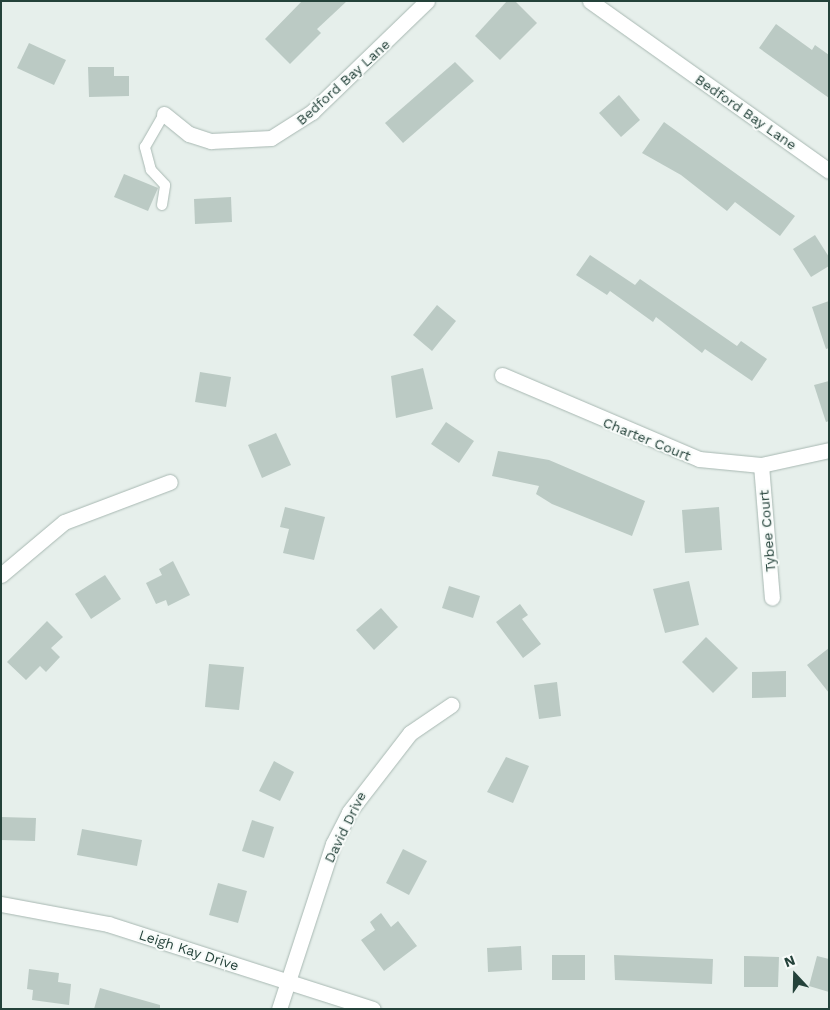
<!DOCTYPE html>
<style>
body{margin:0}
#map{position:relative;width:830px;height:1010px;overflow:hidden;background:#e6efeb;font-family:"Work Sans",sans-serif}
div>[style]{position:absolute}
.building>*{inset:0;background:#bbcac4}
.roads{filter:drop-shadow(0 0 1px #a8b8b2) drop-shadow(0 0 1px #a8b8b2)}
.service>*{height:10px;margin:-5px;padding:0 5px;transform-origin:5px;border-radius:5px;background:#fff}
.minor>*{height:15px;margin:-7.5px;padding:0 7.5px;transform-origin:7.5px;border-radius:7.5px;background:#fff}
span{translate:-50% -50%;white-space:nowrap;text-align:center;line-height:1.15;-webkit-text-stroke:4px #f7fbf9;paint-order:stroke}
.street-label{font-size:14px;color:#24423a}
.frame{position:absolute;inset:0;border:2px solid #24423a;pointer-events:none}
.north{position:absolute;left:770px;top:950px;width:50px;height:50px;-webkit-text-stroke:4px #f7fbf9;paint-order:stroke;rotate:339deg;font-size:14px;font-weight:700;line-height:20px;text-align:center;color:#24423a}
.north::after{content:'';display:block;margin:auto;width:18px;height:22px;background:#24423a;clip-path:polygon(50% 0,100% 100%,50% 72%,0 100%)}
</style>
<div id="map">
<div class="building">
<div style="clip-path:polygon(302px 1px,347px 1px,317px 29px,321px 33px,290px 64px,265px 39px)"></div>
<div style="clip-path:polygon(507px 1px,515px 1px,537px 23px,500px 60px,475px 36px)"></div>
<div style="clip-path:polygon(776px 24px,812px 50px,815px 45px,829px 55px,829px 98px,759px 48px)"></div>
<div style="clip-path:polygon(29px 43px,66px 60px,54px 85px,17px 68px)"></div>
<div style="clip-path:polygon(455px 62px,474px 81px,403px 143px,385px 123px)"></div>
<div style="clip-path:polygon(88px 67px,114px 67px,114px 76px,129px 76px,129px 96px,89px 97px)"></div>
<div style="clip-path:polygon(619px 95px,640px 120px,621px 137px,599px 113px)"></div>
<div style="clip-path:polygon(664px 122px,795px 216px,780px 236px,735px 202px,727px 211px,681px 175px,642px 153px)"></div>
<div style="clip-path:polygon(124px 174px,158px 188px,148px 211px,114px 197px)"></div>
<div style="clip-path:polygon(231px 197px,232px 222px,195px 224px,194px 199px)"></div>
<div style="clip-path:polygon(815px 235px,829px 257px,829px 266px,811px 277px,793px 249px)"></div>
<div style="clip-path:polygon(590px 255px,635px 285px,640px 279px,737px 346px,741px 341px,767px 359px,752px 381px,705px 349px,702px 353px,656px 317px,653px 322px,610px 291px,607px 295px,576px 275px)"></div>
<div style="clip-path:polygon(829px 301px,829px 348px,826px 349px,812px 307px)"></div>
<div style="clip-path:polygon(437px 305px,456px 321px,432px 351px,413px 335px)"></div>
<div style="clip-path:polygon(423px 368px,433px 409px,396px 418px,391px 376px)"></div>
<div style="clip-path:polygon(200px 372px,231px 377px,226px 407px,195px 402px)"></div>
<div style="clip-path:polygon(829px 381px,829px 421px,826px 422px,814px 385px)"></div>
<div style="clip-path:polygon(446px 422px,474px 441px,459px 463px,431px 444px)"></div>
<div style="clip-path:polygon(276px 433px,291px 465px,262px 478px,248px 445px)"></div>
<div style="clip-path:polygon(498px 451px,549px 460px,645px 501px,632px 536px,552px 504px,536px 494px,539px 486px,492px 476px)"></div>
<div style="clip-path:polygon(285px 507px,325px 517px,314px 560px,283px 553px,289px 529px,280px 527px)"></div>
<div style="clip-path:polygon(719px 507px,722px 550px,685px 553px,682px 510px)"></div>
<div style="clip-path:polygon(173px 561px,190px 595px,168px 606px,166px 600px,156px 604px,146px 583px,162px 575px,159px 569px)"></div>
<div style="clip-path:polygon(105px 575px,121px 599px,91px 619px,75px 594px)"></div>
<div style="clip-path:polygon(689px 581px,699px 625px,665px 633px,653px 589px)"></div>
<div style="clip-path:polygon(449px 586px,480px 596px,473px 618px,442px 608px)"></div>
<div style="clip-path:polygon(520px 604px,528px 615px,522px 619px,541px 644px,523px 658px,496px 622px)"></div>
<div style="clip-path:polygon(381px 608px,398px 627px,374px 650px,356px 630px)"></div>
<div style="clip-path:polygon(47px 621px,63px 637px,51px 648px,60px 657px,46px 672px,40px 666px,26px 680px,7px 662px)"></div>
<div style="clip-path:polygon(706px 637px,738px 668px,713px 693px,682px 662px)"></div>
<div style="clip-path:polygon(829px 648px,829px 693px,807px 665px)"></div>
<div style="clip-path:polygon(209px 664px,244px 667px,239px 710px,205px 707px)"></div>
<div style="clip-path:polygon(786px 671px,786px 697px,752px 698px,752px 672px)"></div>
<div style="clip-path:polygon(557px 682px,561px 716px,539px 719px,534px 685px)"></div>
<div style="clip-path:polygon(506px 757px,529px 766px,513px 803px,487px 792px)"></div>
<div style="clip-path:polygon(274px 761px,294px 772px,280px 801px,259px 791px)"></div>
<div style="clip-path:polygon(1px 817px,36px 818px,35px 841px,1px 840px)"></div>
<div style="clip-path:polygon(252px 820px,274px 827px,264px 858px,242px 851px)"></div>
<div style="clip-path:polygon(82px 829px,142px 840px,137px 866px,77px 855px)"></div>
<div style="clip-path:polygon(403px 849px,427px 861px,409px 895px,386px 883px)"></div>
<div style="clip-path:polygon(218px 883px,247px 891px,238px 923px,209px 915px)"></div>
<div style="clip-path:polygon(381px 913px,391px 927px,398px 921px,417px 946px,384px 971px,361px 940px,375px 930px,370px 922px)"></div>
<div style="clip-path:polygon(521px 946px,522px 970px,488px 972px,487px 948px)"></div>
<div style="clip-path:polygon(552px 955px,585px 955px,585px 980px,552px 980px)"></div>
<div style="clip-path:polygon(614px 955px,713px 959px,712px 984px,615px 980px)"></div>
<div style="clip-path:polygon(744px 956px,779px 957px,778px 987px,744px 987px)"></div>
<div style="clip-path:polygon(817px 956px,829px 959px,829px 992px,809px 986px)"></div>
<div style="clip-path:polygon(29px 969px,59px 973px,58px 982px,71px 984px,69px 1005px,32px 1000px,33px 990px,27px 989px)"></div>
<div style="clip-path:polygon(100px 988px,160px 1005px,160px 1009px,94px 1009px)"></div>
</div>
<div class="roads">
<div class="service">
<div style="left:162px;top:205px;width:20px;rotate:-81deg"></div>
<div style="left:165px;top:185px;width:21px;rotate:-133deg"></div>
<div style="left:151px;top:170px;width:24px;rotate:-105deg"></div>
<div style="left:145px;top:147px;width:38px;rotate:-60deg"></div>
</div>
<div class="minor">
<div style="left:590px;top:1px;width:293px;rotate:35.4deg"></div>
<div style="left:164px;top:114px;width:32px;rotate:39deg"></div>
<div style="left:189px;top:134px;width:23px;rotate:18deg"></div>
<div style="left:211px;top:141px;width:60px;rotate:-2.9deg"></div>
<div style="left:271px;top:138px;width:49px;rotate:-32.4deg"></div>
<div style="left:312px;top:112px;width:160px;rotate:-44deg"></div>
<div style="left:502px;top:375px;width:214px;rotate:23.1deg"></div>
<div style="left:699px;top:459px;width:62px;rotate:5.5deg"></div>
<div style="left:761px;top:465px;width:70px;rotate:-12.4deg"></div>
<div style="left:761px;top:465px;width:133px;rotate:85.3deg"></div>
<div style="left:1px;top:575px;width:82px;rotate:-40.1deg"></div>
<div style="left:64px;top:522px;width:113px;rotate:-20.7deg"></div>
<div style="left:1px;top:904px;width:109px;rotate:10.6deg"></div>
<div style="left:108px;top:924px;width:278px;rotate:17.8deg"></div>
<div style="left:279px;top:1009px;width:174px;rotate:-71.9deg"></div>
<div style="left:333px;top:844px;width:36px;rotate:-63deg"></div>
<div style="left:349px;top:812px;width:100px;rotate:-52.3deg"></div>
<div style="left:410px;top:733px;width:50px;rotate:-34.3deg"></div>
</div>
</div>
<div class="street-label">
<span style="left:343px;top:82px;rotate:-42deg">Bedford Bay Lane</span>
<span style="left:746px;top:112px;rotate:35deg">Bedford Bay Lane</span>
<span style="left:647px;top:439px;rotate:22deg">Charter Court</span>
<span style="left:767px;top:531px;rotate:-95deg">Tybee Court</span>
<span style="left:345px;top:827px;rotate:-64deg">David Drive</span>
<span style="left:189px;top:950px;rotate:18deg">Leigh Kay Drive</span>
</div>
<div class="frame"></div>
<div class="north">N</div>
</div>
